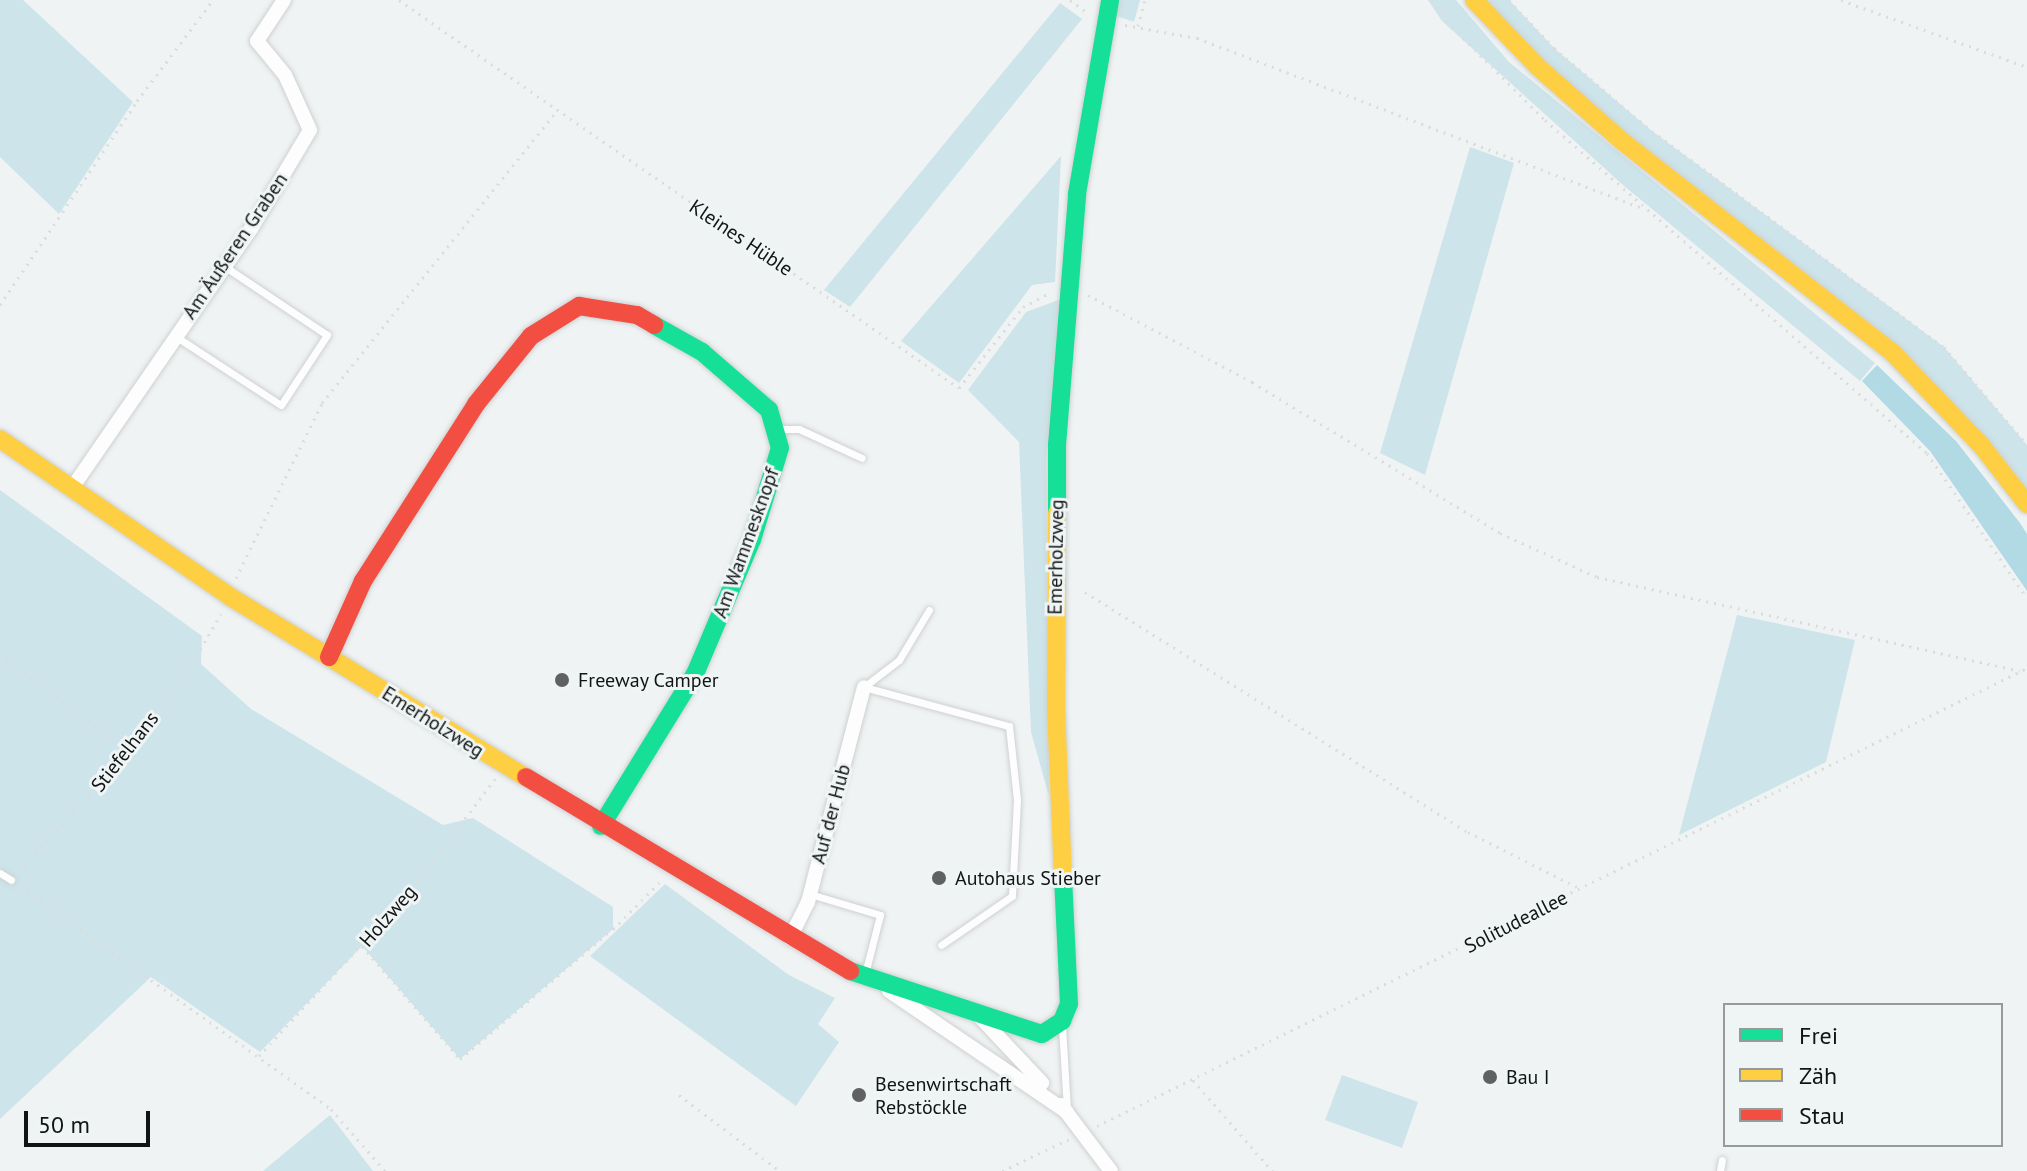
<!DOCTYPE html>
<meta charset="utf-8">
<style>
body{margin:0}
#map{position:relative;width:2027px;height:1171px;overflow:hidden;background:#f0f3f4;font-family:"PT Sans",sans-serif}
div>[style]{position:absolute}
.green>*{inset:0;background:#cce4ea}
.forest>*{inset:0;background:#b2dae4}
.path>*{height:3px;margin-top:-1.5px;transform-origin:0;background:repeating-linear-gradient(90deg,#dbdcdc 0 2px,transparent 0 8px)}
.roads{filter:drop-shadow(0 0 2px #ced1d1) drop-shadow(0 0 2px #ced1d1)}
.lane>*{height:7px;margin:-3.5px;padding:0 3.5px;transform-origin:3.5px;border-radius:3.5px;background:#fdfdfd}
.street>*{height:14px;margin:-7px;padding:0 7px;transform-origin:7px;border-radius:7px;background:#fdfdfd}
.fast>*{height:18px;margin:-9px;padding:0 9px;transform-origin:9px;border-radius:9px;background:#16e098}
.slow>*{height:18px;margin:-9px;padding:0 9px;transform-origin:9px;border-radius:9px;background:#ffcf43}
.jam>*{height:18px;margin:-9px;padding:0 9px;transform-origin:9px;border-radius:9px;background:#f24e42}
.dots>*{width:22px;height:22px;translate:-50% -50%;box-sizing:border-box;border:4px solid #eff4f5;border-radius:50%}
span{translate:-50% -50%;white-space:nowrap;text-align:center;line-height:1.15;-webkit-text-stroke:6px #eff4f5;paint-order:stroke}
.street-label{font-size:20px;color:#121414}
.poi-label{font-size:20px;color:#121414}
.left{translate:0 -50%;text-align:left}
.legend{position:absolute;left:1723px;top:1003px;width:280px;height:144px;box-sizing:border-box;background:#eff4f5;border:2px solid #979a9b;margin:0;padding:10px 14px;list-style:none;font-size:24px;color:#121414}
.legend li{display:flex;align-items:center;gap:16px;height:40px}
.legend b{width:40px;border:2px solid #979a9b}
.scale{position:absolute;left:24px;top:1111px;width:126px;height:36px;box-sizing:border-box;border:4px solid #121414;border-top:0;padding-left:10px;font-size:24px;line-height:28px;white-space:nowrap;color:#121414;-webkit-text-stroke:6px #eff4f5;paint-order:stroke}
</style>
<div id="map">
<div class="green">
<div style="clip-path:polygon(0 0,23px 0,133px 102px,59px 214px,0 157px)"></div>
<div style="clip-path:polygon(1118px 0,1140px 0,1134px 22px,1114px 15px)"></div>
<div style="clip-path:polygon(1428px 0,1456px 0,1509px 62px,1875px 363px,1860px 381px,1623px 185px,1442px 21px)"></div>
<div style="clip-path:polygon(1474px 0,1509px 0,1554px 48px,1652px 131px,1944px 347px,2027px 445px,2027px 504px,1935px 394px,1623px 142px)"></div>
<div style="clip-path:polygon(1060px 3px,1082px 19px,850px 307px,824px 290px)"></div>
<div style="clip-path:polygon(1470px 147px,1514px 163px,1425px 475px,1380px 453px)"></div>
<div style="clip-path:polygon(1061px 156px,1055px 282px,1032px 285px,959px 383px,901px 341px)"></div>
<div style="clip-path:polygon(1061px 299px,1046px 458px,1049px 796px,1031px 732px,1019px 442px,968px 390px,1026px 312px)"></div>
<div style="clip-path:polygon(0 490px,202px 636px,201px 664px,251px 709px,443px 825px,473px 818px,613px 907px,613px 929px,460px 1059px,362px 946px,260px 1052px,151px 977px,0 1119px)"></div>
<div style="clip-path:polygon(1737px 615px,1855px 640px,1826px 762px,1679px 835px)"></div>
<div style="clip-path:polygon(665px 884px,789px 975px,835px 998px,818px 1024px,839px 1042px,796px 1106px,590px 956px)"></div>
<div style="clip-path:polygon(1342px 1075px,1418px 1102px,1402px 1148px,1325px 1120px)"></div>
<div style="clip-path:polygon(330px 1115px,373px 1171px,263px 1171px)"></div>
</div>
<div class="forest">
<div style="clip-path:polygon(1877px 365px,1956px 441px,2020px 523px,2027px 534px,2027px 591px,1930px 451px,1862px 381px)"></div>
</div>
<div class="path">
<div style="left:399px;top:0;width:681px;rotate:34.72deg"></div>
<div style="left:959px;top:388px;width:103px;rotate:-51.7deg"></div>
<div style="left:1023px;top:307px;width:30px;rotate:-28deg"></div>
<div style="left:1070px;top:0;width:22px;rotate:36deg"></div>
<div style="left:1432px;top:0;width:25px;rotate:56deg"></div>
<div style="left:1446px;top:21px;width:140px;rotate:45deg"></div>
<div style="left:1545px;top:120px;width:507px;rotate:41.08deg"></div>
<div style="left:1927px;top:453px;width:176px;rotate:55.4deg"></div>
<div style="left:1509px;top:0;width:66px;rotate:46.8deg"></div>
<div style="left:1554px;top:48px;width:128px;rotate:40.3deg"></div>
<div style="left:1652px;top:131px;width:363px;rotate:36.5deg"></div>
<div style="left:1944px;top:347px;width:128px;rotate:49.7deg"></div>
<div style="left:1841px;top:0;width:198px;rotate:19.8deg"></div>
<div style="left:1125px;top:25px;width:73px;rotate:10.2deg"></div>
<div style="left:1197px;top:38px;width:480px;rotate:20.9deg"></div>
<div style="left:1138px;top:26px;width:27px;rotate:-75deg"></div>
<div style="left:1088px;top:295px;width:186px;rotate:27.9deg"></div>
<div style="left:1252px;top:382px;width:290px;rotate:31.3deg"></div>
<div style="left:1500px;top:533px;width:107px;rotate:24.4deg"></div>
<div style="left:1597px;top:577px;width:433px;rotate:12.5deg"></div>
<div style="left:0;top:305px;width:246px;rotate:-56.1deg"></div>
<div style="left:137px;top:101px;width:126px;rotate:-53deg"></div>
<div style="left:236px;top:578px;width:195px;rotate:-63.8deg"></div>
<div style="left:322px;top:403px;width:373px;rotate:-51.2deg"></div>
<div style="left:1085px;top:592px;width:452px;rotate:32.1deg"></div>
<div style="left:1468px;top:832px;width:127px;rotate:26.8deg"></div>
<div style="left:0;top:653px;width:161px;rotate:37.9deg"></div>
<div style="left:19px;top:872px;width:161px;rotate:-48deg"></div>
<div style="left:127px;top:752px;width:102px;rotate:-53.4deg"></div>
<div style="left:188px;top:670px;width:65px;rotate:-59.5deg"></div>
<div style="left:21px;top:887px;width:381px;rotate:35.6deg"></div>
<div style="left:331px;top:1109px;width:82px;rotate:48.9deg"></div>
<div style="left:362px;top:946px;width:150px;rotate:49.1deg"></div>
<div style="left:460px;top:1059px;width:201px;rotate:-40.4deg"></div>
<div style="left:613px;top:929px;width:68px;rotate:-45deg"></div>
<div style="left:259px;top:1056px;width:219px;rotate:-47.4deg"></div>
<div style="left:407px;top:895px;width:146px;rotate:-52.8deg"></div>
<div style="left:1193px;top:1080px;width:121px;rotate:49deg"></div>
<div style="left:679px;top:1095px;width:126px;rotate:37deg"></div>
<div style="left:1097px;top:1126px;width:1037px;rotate:-26.22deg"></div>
<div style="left:1002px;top:1171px;width:74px;rotate:-25.5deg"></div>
</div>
<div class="roads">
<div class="lane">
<div style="left:175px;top:336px;width:126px;rotate:33.1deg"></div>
<div style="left:281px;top:405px;width:84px;rotate:-56.7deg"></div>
<div style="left:327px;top:335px;width:124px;rotate:-146.2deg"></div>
<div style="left:779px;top:429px;width:20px"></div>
<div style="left:799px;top:429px;width:69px;rotate:24.7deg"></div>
<div style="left:929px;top:610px;width:58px;rotate:121deg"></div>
<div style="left:899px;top:660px;width:44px;rotate:142.4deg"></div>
<div style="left:864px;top:687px;width:150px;rotate:15.1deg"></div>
<div style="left:1009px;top:726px;width:74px;rotate:83.8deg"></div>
<div style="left:1017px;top:800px;width:96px;rotate:93deg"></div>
<div style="left:1012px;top:896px;width:86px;rotate:145.4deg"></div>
<div style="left:0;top:873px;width:13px;rotate:32deg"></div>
<div style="left:810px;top:894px;width:73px;rotate:16.7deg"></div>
<div style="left:880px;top:915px;width:61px;rotate:104.3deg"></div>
<div style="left:1062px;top:1026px;width:83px;rotate:86.6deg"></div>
<div style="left:1720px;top:1171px;width:11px;rotate:-80deg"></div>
</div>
<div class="street">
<div style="left:72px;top:488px;width:315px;rotate:-55.4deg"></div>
<div style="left:251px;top:229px;width:115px;rotate:-59.2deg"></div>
<div style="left:310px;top:130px;width:60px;rotate:-114.4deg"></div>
<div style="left:285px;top:75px;width:44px;rotate:-129.5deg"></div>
<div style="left:257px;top:41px;width:49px;rotate:-56.6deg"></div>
<div style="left:790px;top:938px;width:40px;rotate:-63.4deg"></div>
<div style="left:808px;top:902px;width:222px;rotate:-75.4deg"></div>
<div style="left:889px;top:991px;width:215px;rotate:34.2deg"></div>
<div style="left:977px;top:1014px;width:95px;rotate:46.7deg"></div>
<div style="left:1061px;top:1105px;width:83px;rotate:52.9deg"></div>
</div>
<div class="fast">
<div style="left:1057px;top:513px;width:68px;rotate:-90deg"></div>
<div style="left:1057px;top:445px;width:252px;rotate:-85.4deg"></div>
<div style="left:1077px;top:194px;width:197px;rotate:-80.3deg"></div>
<div style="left:601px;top:826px;width:179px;rotate:-58.3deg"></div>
<div style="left:695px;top:674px;width:146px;rotate:-67deg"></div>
<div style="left:752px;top:540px;width:96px;rotate:-73.1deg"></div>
<div style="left:780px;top:448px;width:40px;rotate:-106deg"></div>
<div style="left:769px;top:410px;width:89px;rotate:-139.1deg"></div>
<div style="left:702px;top:352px;width:55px;rotate:-150.6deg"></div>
<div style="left:850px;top:971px;width:202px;rotate:18.2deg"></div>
<div style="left:1042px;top:1034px;width:24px;rotate:-33deg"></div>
<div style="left:1062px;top:1021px;width:18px;rotate:-68deg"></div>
<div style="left:1069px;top:1004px;width:127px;rotate:-92.7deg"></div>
</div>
<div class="slow">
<div style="left:1474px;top:0;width:93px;rotate:46.3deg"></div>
<div style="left:1538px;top:67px;width:113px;rotate:41.4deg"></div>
<div style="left:1623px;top:142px;width:341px;rotate:38deg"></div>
<div style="left:1892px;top:352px;width:129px;rotate:46.3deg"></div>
<div style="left:1981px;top:445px;width:75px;rotate:52.1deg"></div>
<div style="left:0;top:439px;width:278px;rotate:34.4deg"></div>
<div style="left:229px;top:596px;width:348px;rotate:31.4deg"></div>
<div style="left:1057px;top:513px;width:197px;rotate:90.3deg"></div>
<div style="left:1056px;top:710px;width:167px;rotate:87.6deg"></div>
</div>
<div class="jam">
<div style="left:329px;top:657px;width:83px;rotate:-65.9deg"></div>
<div style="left:363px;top:581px;width:210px;rotate:-57.4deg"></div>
<div style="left:476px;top:404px;width:87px;rotate:-51deg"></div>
<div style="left:531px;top:336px;width:57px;rotate:-32deg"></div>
<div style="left:579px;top:306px;width:59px;rotate:8.8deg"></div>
<div style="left:637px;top:315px;width:20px;rotate:30deg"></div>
<div style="left:526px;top:777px;width:378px;rotate:30.9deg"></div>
</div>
</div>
<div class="dots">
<div style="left:562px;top:680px;background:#606262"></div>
<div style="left:939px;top:878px;background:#606262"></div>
<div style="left:1490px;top:1077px;background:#606262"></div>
<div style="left:859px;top:1095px;background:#606262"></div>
</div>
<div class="street-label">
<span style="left:741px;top:238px;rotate:34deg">Kleines Hüble</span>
<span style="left:235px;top:246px;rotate:-56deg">Am Äußeren Graben</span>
<span style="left:746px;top:543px;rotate:-70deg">Am Wammesknopf</span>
<span style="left:1056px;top:557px;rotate:-89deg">Emerholzweg</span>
<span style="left:433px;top:722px;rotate:32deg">Emerholzweg</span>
<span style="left:125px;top:752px;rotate:-52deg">Stiefelhans</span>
<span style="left:831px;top:814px;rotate:-75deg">Auf der Hub</span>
<span style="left:388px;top:916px;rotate:-49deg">Holzweg</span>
<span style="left:1516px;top:922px;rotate:-27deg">Solitudeallee</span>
</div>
<div class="poi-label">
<span class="left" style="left:578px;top:680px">Freeway Camper</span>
<span class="left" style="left:955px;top:878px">Autohaus Stieber</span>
<span class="left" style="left:1506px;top:1077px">Bau I</span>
<span class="left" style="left:875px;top:1096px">Besenwirtschaft<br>Rebstöckle</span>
</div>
<ul class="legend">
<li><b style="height:10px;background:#16e098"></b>Frei</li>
<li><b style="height:10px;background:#ffcf43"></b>Zäh</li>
<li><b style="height:10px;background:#f24e42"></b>Stau</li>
</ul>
<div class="scale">50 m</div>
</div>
